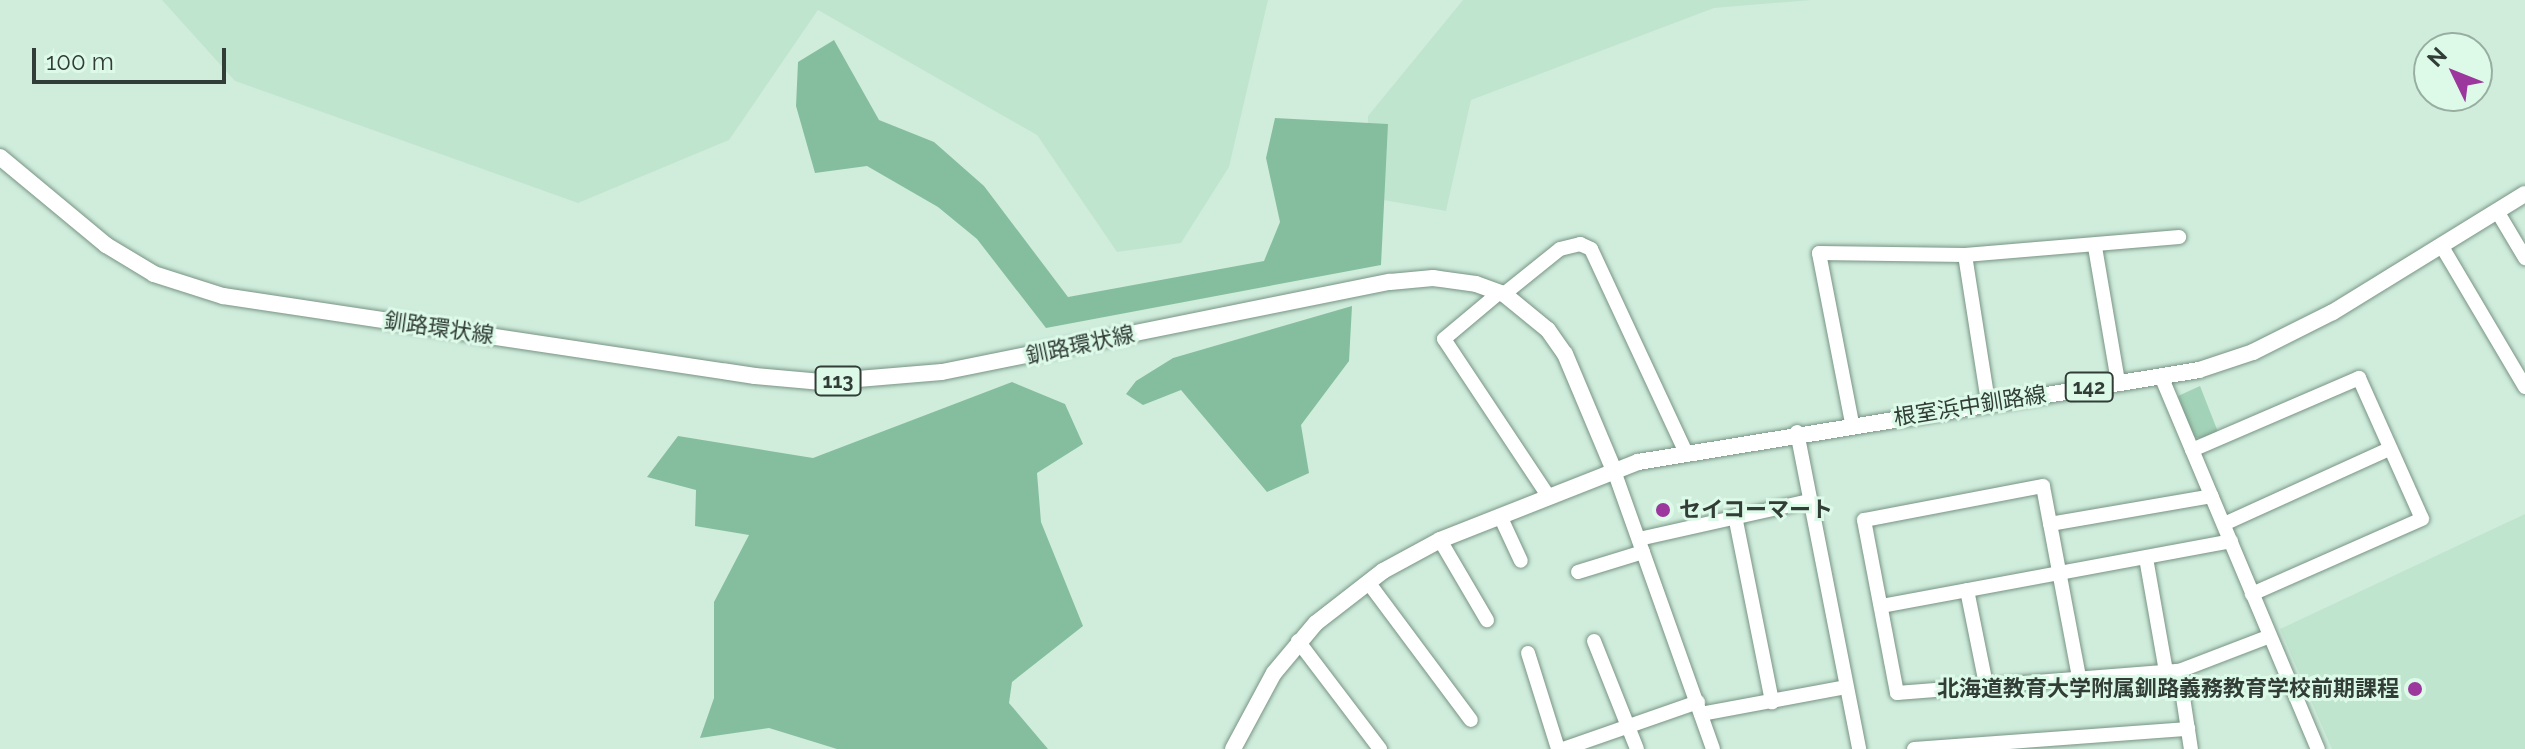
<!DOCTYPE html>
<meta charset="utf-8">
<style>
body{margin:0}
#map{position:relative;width:2525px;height:749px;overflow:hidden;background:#d0eddc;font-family:Raleway,"Noto Sans JP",sans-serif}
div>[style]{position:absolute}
.built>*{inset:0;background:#c0e5cf}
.green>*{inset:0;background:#a2d2b7}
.forest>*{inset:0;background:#85be9f}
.roads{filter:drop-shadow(0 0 2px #799485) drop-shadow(0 0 2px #799485)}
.minor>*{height:14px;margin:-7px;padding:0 7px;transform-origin:7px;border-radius:7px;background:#fff}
.major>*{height:16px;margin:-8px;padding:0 8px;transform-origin:8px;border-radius:8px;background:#fff}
.dots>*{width:22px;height:22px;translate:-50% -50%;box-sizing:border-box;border:4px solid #ddfae9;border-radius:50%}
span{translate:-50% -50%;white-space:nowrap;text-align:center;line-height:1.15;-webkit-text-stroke:6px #ddfae9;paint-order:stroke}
.shield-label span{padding:2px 6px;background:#ddfae9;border:2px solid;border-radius:6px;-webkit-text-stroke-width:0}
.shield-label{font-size:20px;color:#313d36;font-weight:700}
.street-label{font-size:22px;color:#313d36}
.poi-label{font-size:22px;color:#313d36;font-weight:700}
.left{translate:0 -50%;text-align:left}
.right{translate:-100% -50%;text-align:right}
.north{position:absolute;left:2413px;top:32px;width:80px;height:80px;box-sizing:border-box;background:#ddfae9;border:2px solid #98aea1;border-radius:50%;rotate:313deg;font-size:22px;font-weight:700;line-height:32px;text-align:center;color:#313d36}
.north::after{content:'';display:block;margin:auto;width:28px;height:36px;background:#9b379d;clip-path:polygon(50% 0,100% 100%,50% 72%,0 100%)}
.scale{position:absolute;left:32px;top:48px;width:194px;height:36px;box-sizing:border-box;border:4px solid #313d36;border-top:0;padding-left:10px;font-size:24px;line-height:28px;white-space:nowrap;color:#313d36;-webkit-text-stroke:6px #ddfae9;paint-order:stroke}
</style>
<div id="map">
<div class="built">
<div style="clip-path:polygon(162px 0,1268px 0,1229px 167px,1181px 243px,1117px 252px,1037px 135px,818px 10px,729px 140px,578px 203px,235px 81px)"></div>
<div style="clip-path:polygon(1463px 0,1812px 0,1714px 8px,1471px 100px,1446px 211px,1366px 197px,1368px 116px)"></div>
<div style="clip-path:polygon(2525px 514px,2525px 749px,2332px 749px,2280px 629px)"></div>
</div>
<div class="green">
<div style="clip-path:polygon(2200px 386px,2218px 432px,2203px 439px,2192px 436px,2178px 396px)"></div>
</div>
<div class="forest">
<div style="clip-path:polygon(834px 40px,879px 120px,934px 142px,984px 186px,1068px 297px,1264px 261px,1280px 222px,1266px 158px,1275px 118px,1388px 124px,1381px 265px,1046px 328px,977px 239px,938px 207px,867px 166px,815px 173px,796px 106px,798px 62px)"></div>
<div style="clip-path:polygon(1352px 306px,1349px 361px,1301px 425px,1309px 473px,1267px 492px,1181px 390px,1143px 405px,1126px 394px,1136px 381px,1173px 358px)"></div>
<div style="clip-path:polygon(1012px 382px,1065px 404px,1083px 444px,1037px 473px,1041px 522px,1083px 626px,1012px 682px,1009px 703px,1048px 749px,837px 749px,769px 728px,700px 738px,714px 698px,714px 602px,749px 535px,695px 526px,696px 490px,647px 477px,678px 436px,813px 458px)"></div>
</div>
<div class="roads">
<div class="minor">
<div style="left:2497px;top:211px;width:55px;rotate:59.2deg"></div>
<div style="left:2441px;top:245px;width:165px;rotate:59.4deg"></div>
<div style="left:2095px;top:247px;width:137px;rotate:80.3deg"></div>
<div style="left:1965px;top:255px;width:149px;rotate:81.1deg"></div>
<div style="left:1500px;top:292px;width:73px;rotate:140deg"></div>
<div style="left:1444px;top:339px;width:190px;rotate:56.4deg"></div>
<div style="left:1504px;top:294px;width:72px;rotate:-38.8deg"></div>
<div style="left:1560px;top:249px;width:21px;rotate:-14deg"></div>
<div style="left:1580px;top:244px;width:12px;rotate:24deg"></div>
<div style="left:1591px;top:249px;width:225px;rotate:65deg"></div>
<div style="left:2161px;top:376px;width:405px;rotate:67.2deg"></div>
<div style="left:1852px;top:423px;width:173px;rotate:-101deg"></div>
<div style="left:1819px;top:253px;width:146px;rotate:0.8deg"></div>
<div style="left:1965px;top:255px;width:215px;rotate:-4.8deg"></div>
<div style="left:1797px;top:432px;width:323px;rotate:78.9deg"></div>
<div style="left:2192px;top:450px;width:182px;rotate:-23.3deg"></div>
<div style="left:2359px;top:378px;width:154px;rotate:65.9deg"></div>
<div style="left:2422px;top:519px;width:186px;rotate:156.2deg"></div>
<div style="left:1613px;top:468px;width:298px;rotate:70.4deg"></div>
<div style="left:1735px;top:516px;width:190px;rotate:78.7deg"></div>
<div style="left:1501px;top:518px;width:47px;rotate:65.1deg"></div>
<div style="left:2050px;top:524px;width:164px;rotate:-9.8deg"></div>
<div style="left:2224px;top:524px;width:181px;rotate:-24.4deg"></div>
<div style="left:1639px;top:539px;width:174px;rotate:-12.6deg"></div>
<div style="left:1440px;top:540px;width:93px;rotate:59.6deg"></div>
<div style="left:2146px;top:558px;width:115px;rotate:80deg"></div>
<div style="left:1578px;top:572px;width:68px;rotate:-17.1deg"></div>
<div style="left:1368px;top:582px;width:172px;rotate:53.3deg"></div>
<div style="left:1967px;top:590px;width:96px;rotate:78.6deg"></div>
<div style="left:1881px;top:606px;width:356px;rotate:-10.5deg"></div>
<div style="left:1298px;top:641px;width:136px;rotate:52.8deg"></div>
<div style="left:1594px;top:641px;width:116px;rotate:68.3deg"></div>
<div style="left:1528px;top:653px;width:101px;rotate:72.6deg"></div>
<div style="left:2179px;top:671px;width:79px;rotate:81.3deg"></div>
<div style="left:2079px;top:677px;width:194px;rotate:-100.7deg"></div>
<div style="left:2043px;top:486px;width:182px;rotate:169.2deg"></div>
<div style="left:1864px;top:520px;width:176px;rotate:79.2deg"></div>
<div style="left:1897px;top:693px;width:283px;rotate:-4.5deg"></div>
<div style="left:2179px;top:671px;width:97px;rotate:-21deg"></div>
<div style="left:1701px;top:714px;width:147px;rotate:-10.5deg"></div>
<div style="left:1563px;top:749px;width:143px;rotate:-19.2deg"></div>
<div style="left:1914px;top:749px;width:275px;rotate:-4.2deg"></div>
</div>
<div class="major">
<div style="left:0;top:157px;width:138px;rotate:39.7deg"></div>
<div style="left:106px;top:245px;width:56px;rotate:31.1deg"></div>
<div style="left:154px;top:274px;width:72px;rotate:17.7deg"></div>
<div style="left:223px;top:296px;width:538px;rotate:8.55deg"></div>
<div style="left:755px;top:376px;width:67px;rotate:5.1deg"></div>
<div style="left:822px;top:382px;width:120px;rotate:-4.8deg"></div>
<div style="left:942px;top:372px;width:457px;rotate:-11.4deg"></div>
<div style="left:1390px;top:282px;width:43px;rotate:-5.3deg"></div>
<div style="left:1433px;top:278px;width:43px;rotate:7.9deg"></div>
<div style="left:1476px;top:284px;width:30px;rotate:20deg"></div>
<div style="left:1504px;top:294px;width:57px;rotate:39.3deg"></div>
<div style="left:1548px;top:330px;width:29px;rotate:55deg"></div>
<div style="left:1565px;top:354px;width:124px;rotate:67.2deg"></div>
<div style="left:1233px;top:749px;width:86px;rotate:-61.7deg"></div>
<div style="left:1274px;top:673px;width:65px;rotate:-50deg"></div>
<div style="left:1316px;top:623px;width:85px;rotate:-37.8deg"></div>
<div style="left:1383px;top:571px;width:65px;rotate:-28.5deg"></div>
<div style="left:1440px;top:540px;width:213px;rotate:-21.5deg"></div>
<div style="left:1638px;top:462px;width:568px;rotate:-9.31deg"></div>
<div style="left:2199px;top:370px;width:57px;rotate:-18.4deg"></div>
<div style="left:2253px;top:352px;width:89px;rotate:-26.6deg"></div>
<div style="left:2333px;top:312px;width:225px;rotate:-31.6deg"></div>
</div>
</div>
<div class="dots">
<div style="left:1663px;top:510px;background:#9b379d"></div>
<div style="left:2415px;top:689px;background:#9b379d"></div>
</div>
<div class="shield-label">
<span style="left:838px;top:381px">113</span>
<span style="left:2089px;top:387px">142</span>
</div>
<div class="street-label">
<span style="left:439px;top:328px;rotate:8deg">釧路環状線</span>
<span style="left:1080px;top:345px;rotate:-12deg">釧路環状線</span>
<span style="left:1970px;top:406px;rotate:-9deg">根室浜中釧路線</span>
</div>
<div class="poi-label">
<span class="left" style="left:1679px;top:510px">セイコーマート</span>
<span class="right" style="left:2399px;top:689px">北海道教育大学附属釧路義務教育学校前期課程</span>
</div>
<div class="north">N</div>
<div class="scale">100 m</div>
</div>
